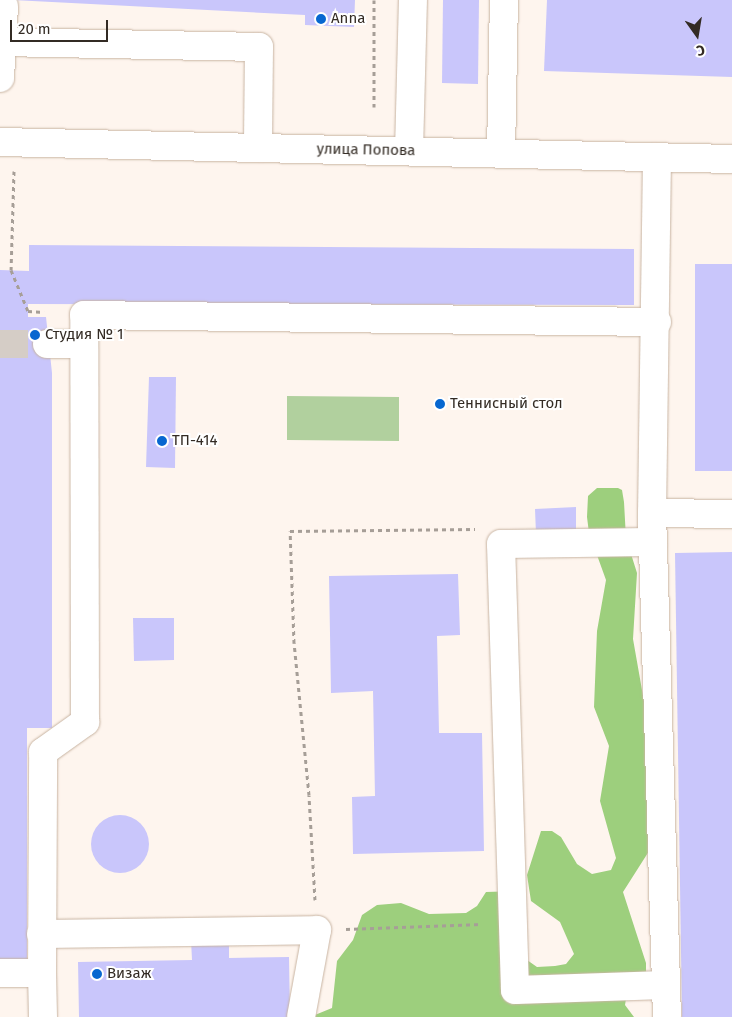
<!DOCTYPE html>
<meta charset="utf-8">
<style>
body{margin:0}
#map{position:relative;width:732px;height:1017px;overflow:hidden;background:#fef5ee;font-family:"Fira Sans",sans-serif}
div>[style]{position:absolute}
.green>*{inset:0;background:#b1d09e}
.forest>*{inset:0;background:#9dcf7d}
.building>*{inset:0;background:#c9c6fb}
.round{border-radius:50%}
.minor-tunnel>*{height:28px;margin-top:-14px;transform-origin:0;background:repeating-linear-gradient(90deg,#d5cdc6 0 28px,transparent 0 42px)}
.path>*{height:3px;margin-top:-1.5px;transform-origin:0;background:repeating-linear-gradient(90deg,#a69e97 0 4px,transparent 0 8px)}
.roads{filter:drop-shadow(0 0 1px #c8b4a2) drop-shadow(0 0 1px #c8b4a2)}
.minor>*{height:28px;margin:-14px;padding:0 14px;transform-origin:14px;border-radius:14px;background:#fff}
.dots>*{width:14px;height:14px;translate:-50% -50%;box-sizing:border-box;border:2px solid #fff;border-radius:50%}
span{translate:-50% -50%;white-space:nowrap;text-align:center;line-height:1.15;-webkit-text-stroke:4px #fff;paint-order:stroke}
.poi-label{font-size:15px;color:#332b24}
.left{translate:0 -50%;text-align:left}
.street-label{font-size:15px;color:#332b24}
.north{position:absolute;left:672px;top:10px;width:50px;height:50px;-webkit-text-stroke:4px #fff;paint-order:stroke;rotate:167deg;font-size:14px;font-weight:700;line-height:20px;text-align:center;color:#332b24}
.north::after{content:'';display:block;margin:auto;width:18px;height:22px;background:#332b24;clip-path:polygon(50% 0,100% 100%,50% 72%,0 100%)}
.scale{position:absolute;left:10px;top:20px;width:98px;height:22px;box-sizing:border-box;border:2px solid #332b24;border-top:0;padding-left:6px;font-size:15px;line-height:18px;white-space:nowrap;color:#332b24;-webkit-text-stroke:4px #fff;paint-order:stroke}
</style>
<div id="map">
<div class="green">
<div style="clip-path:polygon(287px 396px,399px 397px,399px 441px,287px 440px)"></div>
</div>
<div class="forest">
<div style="clip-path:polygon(597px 488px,618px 488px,622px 490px,624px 502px,626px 538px,637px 573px,633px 639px,648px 724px,651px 848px,623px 892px,646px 963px,646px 975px,626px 999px,625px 1005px,634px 1017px,310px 1017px,332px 1008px,337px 961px,353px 940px,362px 915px,377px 905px,401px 903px,429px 914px,466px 913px,477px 906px,486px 892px,515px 891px,527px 960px,537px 967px,555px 966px,566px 964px,574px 954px,560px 922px,531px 901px,527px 875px,541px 831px,552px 831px,561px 837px,577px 864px,592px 874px,611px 870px,616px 858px,600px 801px,609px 746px,594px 707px,597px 631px,606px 580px,589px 533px,587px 517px,588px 496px)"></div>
</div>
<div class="building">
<div style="clip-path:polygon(13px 0,355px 0,354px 27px,305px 25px,305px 15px)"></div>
<div style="clip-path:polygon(443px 0,479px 0,478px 84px,442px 83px)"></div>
<div style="clip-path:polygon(547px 0,732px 0,732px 77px,544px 71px)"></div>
<div style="clip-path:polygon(29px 245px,634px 249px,634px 305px,28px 304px,28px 317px,46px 317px,52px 373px,52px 728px,27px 728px,27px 959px,0 959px,0 270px,29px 271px)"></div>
<div style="clip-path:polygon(695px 264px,732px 264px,732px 471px,695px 471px)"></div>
<div style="clip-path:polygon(149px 377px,176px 377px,175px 468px,146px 467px)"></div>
<div style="clip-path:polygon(576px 507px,576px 532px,536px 534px,535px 509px)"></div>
<div style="clip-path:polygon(732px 552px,732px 1017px,682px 1017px,675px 553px)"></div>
<div style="clip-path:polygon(458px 574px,460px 635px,437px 636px,439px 733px,482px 733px,484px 851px,353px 854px,352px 797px,375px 796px,373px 691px,331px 693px,329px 576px)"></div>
<div style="clip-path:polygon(133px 618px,174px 618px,174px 660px,134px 661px)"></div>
<div class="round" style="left:91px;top:815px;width:58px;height:58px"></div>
<div style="clip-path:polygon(229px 939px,229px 958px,289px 957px,290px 1017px,79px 1017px,78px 962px,192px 960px,191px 940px)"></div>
</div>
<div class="minor-tunnel">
<div style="left:0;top:344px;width:47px"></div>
</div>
<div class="path">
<div style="left:374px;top:107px;width:107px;rotate:-90deg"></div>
<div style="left:14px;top:171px;width:99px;rotate:91.7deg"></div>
<div style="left:11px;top:270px;width:44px;rotate:67.5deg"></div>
<div style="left:28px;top:311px;width:16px;rotate:4deg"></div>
<div style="left:315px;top:900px;width:105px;rotate:-93.3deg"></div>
<div style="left:309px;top:795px;width:153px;rotate:-95.6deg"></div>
<div style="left:294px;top:643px;width:112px;rotate:-92deg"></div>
<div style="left:290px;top:531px;width:185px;rotate:-0.6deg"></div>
<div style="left:346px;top:929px;width:136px;rotate:-2.1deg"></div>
</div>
<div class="roads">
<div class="minor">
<div style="left:1px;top:42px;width:258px;rotate:1.1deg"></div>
<div style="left:259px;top:47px;width:101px;rotate:90.6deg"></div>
<div style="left:0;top:78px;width:72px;rotate:-86.8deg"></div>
<div style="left:0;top:142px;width:732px;rotate:1.33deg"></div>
<div style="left:409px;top:151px;width:151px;rotate:-88.5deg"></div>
<div style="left:501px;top:154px;width:154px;rotate:-88.9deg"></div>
<div style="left:657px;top:157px;width:356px;rotate:90.8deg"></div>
<div style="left:652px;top:513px;width:80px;rotate:0.7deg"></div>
<div style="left:47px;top:344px;width:37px"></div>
<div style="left:652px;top:513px;width:504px;rotate:88.3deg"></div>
<div style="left:653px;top:542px;width:152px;rotate:179.2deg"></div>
<div style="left:501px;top:544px;width:446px;rotate:88.2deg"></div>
<div style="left:515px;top:990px;width:150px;rotate:-1.9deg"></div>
<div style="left:41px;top:934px;width:276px;rotate:-0.8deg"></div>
<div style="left:317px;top:930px;width:88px;rotate:100.4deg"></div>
<div style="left:0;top:973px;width:42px"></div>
<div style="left:42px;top:973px;width:221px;rotate:-89.7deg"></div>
<div style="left:43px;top:752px;width:52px;rotate:-35.5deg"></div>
<div style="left:85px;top:722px;width:407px;rotate:-90.1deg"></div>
<div style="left:84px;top:315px;width:573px;rotate:0.7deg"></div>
<div style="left:42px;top:973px;width:44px;rotate:88.7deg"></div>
</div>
</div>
<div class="dots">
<div style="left:321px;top:19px;background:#0767d0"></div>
<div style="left:35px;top:335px;background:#0767d0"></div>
<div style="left:440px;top:404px;background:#0767d0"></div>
<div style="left:162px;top:441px;background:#0767d0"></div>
<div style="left:97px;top:974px;background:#0767d0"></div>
</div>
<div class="poi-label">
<span class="left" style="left:331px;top:19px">Anna</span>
<span class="left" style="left:45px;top:335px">Студия № 1</span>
<span class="left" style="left:450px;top:404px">Теннисный стол</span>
<span class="left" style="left:172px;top:441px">ТП-414</span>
<span class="left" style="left:107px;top:974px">Визаж</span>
</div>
<div class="street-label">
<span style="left:366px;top:150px;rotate:1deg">улица Попова</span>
</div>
<div class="north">С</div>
<div class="scale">20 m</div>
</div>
